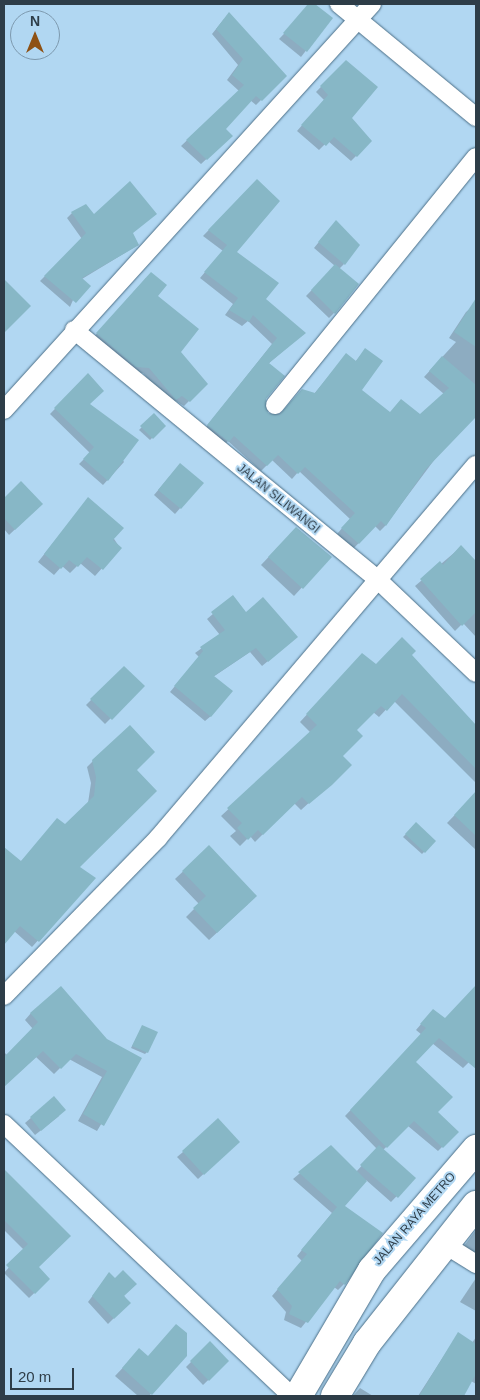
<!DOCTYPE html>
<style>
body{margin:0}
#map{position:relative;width:480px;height:1400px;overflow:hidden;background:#b1d7f2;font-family:Arial,sans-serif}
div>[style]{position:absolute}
.shadow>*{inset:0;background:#0003}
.building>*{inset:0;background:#87b7c6}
.roads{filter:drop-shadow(0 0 1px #4c6f87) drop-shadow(0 0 1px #4c6f87)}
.street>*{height:18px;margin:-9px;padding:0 9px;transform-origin:9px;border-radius:9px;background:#fff}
.highway>*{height:28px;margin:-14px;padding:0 14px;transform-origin:14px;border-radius:14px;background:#fff}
span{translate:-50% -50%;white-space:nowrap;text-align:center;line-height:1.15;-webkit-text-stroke:4px #b1d7f2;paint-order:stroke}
.street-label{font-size:12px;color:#2e3d48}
.frame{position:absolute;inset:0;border:5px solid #2e3d48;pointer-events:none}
.north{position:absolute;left:10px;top:10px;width:50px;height:50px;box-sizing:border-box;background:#b1d7f2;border:1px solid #7d99ae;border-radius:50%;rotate:0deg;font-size:14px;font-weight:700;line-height:20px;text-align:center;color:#2e3d48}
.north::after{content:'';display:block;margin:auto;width:18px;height:22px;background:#8e5114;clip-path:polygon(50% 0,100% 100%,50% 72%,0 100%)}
.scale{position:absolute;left:10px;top:1368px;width:64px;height:22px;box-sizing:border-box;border:2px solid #2e3d48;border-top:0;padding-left:6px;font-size:15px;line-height:18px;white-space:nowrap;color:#2e3d48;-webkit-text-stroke:4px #b1d7f2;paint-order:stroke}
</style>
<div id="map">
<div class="shadow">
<div style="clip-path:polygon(313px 4px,331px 18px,301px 57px,279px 39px)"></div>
<div style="clip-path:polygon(224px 19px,285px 76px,256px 105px,250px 100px,224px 129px,226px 141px,201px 164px,181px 146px,239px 91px,227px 80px,238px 65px,212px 34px)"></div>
<div style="clip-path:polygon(346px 61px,351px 118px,371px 141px,351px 161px,328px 141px,319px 150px,297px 131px,324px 100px,316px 92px)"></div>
<div style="clip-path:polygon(257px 180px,235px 252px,264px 299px,304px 333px,268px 364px,263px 403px,268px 415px,282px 413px,314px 394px,346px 355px,355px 362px,365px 350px,360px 390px,390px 413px,420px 416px,444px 394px,424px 377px,456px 342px,449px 338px,466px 312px,472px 307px,476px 310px,476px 404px,385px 526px,380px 531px,375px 526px,353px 549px,337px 534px,350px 519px,299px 471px,292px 479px,272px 460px,261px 471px,228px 441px,223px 447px,203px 431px,272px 344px,248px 321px,242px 326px,225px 315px,233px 304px,200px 278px,223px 251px,203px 236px)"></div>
<div style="clip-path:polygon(72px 213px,93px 216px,132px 234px,138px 245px,82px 279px,70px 307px,40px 281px,82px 239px,67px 218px)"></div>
<div style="clip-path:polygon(331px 227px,344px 264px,339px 269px,334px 313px,329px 318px,306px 296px,335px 266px,314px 248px)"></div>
<div style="clip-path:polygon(146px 278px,179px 352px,206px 384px,184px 406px,176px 401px,170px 405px,143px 373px,131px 372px,92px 339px)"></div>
<div style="clip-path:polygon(88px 375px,88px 404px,124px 462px,103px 485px,79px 464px,90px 453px,50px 414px)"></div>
<div style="clip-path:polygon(154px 415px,164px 426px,150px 440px,139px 430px)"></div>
<div style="clip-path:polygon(175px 470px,202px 483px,175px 514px,154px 495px)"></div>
<div style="clip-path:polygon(21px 482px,42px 504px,9px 535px,4px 529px,4px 499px)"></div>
<div style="clip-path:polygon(88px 499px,120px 548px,95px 576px,80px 563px,70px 573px,62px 566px,54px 575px,38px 562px)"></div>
<div style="clip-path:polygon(296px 528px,330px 557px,294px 596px,261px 565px)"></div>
<div style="clip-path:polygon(461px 547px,476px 563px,476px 637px,463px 623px,455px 631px,415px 586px)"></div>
<div style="clip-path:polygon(233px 597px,246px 613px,291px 642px,262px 666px,250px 652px,213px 677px,211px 716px,205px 721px,170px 692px,199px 657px,195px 653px,220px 635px,207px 619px)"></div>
<div style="clip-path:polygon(411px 655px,476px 726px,476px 783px,394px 701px,379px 717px,373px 712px,356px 730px,341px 756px,343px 772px,301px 810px,294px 803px,255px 842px,250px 836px,240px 846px,230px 836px,236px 831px,221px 816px,311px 733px,300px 722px,355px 662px,376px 666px)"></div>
<div style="clip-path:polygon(124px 667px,143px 686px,105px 724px,86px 705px)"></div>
<div style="clip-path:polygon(93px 761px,135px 770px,78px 867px,94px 879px,32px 947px,14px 931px,4px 943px,4px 849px,20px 862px,65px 826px,88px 803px,91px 783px,87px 767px)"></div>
<div style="clip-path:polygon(476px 793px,476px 850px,447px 823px)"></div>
<div style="clip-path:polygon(416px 824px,435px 841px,422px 854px,403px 837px)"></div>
<div style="clip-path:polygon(209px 847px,248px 904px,209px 940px,186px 917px,199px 904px,175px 879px)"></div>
<div style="clip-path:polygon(476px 986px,476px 1055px,463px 1068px,432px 1043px,414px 1062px,436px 1112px,457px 1132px,438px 1151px,408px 1126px,383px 1150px,414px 1178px,391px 1202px,366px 1180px,344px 1206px,381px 1234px,344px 1284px,338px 1290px,334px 1287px,301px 1328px,284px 1320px,286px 1312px,272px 1296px,302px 1261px,297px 1256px,332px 1213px,293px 1179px,331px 1147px,356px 1172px,377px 1149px,345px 1116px,422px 1035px,416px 1030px,428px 1016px,445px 1020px)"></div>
<div style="clip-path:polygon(31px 1013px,106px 1040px,140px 1059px,97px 1131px,78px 1121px,102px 1077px,69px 1059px,54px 1074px,36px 1057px,4px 1086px,4px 1052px,7px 1055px,33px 1029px,25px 1020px)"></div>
<div style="clip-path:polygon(142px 1027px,147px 1052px,145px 1054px,131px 1048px)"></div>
<div style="clip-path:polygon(54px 1098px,59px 1116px,35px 1135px,25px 1123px)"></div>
<div style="clip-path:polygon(233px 1147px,198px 1179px,177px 1157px,183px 1152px)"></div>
<div style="clip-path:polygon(4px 1172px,69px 1236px,37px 1267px,49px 1279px,29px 1298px,4px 1273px,24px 1250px,4px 1230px)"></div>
<div style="clip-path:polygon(476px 1230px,476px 1264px,461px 1250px)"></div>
<div style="clip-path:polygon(109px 1274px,129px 1303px,108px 1324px,88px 1302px)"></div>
<div style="clip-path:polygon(476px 1278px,476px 1311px,460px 1302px)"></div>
<div style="clip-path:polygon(458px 1334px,472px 1343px,476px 1337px,476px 1384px,471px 1381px,462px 1396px,418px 1396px)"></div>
<div style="clip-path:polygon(210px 1343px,228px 1361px,203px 1385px,186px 1367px)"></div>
<div style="clip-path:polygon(185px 1356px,149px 1396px,138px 1396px,115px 1376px,132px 1358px)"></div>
<div style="clip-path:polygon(360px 1388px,373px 1396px,353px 1396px)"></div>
</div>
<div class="building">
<div style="clip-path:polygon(308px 4px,315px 4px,333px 18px,307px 52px,283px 33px)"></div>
<div style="clip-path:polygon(229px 12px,287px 76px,262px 101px,256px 96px,226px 129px,233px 136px,207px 160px,186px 140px,244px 85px,232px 75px,243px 59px,216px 29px)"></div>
<div style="clip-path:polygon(346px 60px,378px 87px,352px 118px,372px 141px,357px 157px,334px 137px,326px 146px,301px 125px,328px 95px,320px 86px)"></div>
<div style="clip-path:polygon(257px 179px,280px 201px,237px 252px,279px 283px,266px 299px,306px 333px,269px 363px,285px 376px,266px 399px,268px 413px,279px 415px,302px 389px,315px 393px,346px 353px,356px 361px,365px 348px,383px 361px,362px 390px,390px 412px,401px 399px,420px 414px,449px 388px,429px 371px,442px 356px,476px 385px,476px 417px,426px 469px,386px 526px,381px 521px,359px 544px,341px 528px,355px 513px,305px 467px,298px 474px,278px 455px,267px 466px,234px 436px,229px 442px,207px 425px,277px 338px,253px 315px,249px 322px,229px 310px,238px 298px,204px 272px,227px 245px,208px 230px)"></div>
<div style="clip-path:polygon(130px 181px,157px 214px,133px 233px,139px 245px,82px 278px,91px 286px,76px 303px,44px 276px,86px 233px,71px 212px,86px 204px,94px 214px)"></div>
<div style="clip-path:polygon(336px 220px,360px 245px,345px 265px,318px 242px)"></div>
<div style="clip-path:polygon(335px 264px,359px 284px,335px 314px,311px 290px)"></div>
<div style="clip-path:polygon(151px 272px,167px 285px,158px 296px,199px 329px,181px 352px,208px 384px,190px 402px,182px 396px,176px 400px,149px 368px,136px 367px,96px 333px)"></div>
<div style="clip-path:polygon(4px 279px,31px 306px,4px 333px)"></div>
<div style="clip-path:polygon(476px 298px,476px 347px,454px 332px)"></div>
<div style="clip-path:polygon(88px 373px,104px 391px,90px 404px,139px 440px,108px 481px,83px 459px,94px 447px,54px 408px)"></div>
<div style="clip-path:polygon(154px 413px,166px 426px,153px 439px,140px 426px)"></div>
<div style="clip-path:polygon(180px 463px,204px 483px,181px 509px,158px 490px)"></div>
<div style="clip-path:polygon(21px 481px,43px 504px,15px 530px,4px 518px,4px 498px)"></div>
<div style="clip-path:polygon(88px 497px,124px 528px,113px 540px,122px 548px,103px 570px,87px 557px,78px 567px,69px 560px,61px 569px,44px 554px)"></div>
<div style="clip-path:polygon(296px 527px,332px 557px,303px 589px,268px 557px)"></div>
<div style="clip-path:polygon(461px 545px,476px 561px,476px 612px,462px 626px,420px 579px,440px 561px,443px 565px)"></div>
<div style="clip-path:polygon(233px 595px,246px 612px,263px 597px,298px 637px,268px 662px,256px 648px,214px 676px,233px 691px,211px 717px,174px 686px,203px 651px,200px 647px,225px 630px,211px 612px)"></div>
<div style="clip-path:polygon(402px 637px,416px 651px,412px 655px,476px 725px,476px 769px,402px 694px,387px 711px,381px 706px,357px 730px,363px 736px,343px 756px,352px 765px,332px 785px,309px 804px,302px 797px,263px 835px,258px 830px,248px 840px,237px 828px,242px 823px,227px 808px,317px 725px,306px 714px,362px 653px,376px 664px)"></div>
<div style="clip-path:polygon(124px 666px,145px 686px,112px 720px,90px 699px)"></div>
<div style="clip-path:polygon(130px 725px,155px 752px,137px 770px,157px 791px,80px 867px,96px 878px,39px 942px,20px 926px,4px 945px,4px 847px,21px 861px,57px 818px,65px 824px,94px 796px,96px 777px,92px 760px)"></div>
<div style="clip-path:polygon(476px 791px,476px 836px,454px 815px)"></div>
<div style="clip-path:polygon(416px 822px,436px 841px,425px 853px,405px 834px)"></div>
<div style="clip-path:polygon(209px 845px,257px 896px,217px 933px,193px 908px,206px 896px,182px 871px)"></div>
<div style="clip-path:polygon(476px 985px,476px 1069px,439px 1038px,416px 1062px,453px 1097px,438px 1112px,459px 1132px,443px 1148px,414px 1121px,387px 1148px,350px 1110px,426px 1028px,420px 1024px,433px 1009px,445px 1018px)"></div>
<div style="clip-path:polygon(61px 986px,107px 1039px,142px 1058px,104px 1126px,83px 1114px,107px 1071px,76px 1054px,61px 1069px,43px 1051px,4px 1087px,4px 1057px,38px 1022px,30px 1013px)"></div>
<div style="clip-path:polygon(142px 1025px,158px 1032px,148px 1053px,132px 1046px)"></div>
<div style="clip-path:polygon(54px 1096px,66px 1110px,41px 1131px,30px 1117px)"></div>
<div style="clip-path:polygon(218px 1118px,240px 1142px,204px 1175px,182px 1151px)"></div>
<div style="clip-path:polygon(331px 1145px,367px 1181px,345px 1206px,383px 1233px,345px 1285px,340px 1281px,308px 1323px,289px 1314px,292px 1306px,277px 1289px,307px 1254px,301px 1250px,337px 1207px,298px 1172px)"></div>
<div style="clip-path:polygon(379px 1145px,416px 1178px,398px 1198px,360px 1165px)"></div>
<div style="clip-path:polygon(4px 1169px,71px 1236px,39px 1267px,50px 1279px,35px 1294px,6px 1265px,28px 1244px,4px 1220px)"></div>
<div style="clip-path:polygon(123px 1270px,137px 1284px,124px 1296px,131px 1303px,114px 1319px,92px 1296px,109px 1272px,115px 1278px)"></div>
<div style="clip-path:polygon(176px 1324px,187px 1333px,187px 1356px,152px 1395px,122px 1368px,139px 1348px,148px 1356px)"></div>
<div style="clip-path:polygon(458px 1332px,476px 1344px,476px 1374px,464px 1396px,419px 1396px)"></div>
<div style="clip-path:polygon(210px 1341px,229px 1361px,209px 1381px,190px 1361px)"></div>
</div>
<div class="roads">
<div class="street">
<div style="left:339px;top:4px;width:178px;rotate:39.5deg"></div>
<div style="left:74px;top:330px;width:394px;rotate:39.4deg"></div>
<div style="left:378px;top:580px;width:135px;rotate:43.5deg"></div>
<div style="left:275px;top:405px;width:319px;rotate:-51deg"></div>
<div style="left:4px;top:410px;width:548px;rotate:-47.81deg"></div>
<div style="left:4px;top:996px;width:221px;rotate:-45.7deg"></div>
<div style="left:158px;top:838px;width:490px;rotate:-49.6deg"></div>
<div style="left:4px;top:1124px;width:396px;rotate:43.4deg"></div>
<div style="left:444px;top:1244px;width:38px;rotate:32deg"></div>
</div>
<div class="highway">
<div style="left:298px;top:1396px;width:146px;rotate:-59.6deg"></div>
<div style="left:372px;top:1270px;width:160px;rotate:-49.3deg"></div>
<div style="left:335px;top:1396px;width:62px;rotate:-58.9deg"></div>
<div style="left:367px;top:1343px;width:176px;rotate:-51.7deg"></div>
</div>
</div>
<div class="street-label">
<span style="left:278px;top:499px;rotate:39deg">JALAN SILIWANGI</span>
<span style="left:415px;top:1219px;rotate:-49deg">JALAN RAYA METRO</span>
</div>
<div class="frame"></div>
<div class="north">N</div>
<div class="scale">20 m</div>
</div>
